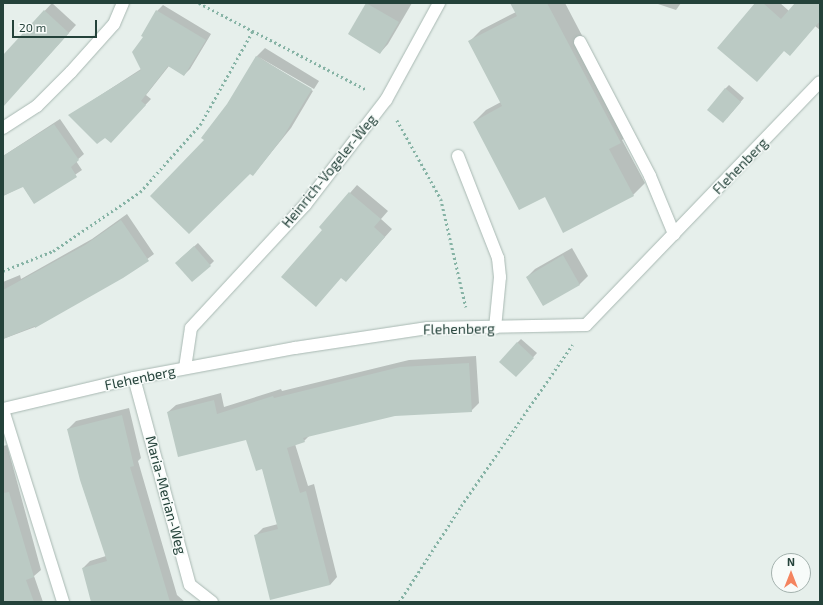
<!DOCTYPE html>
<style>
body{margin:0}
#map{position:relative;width:823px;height:605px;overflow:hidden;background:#e6efeb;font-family:"Exo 2",sans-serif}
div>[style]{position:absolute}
.shadow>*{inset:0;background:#0003}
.building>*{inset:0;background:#bbcac4}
.path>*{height:2.5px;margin-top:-1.25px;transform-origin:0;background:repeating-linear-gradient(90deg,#86b3a5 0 2px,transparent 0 5px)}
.roads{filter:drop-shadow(0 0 1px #a8b8b2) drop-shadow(0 0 1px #a8b8b2)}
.service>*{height:12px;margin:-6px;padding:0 6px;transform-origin:6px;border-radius:6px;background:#fff}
.minor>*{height:12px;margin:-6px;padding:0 6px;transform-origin:6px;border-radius:6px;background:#fff}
span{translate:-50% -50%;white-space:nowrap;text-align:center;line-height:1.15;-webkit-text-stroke:3px #f7fbf9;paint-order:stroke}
.street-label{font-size:14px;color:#24423a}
.frame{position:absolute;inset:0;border:4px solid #24423a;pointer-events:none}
.north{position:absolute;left:771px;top:553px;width:40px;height:40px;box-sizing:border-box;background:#f7fbf9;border:1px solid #a3b1ad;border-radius:50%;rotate:0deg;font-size:11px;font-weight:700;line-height:16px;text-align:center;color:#24423a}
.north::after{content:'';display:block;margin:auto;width:14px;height:18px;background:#f4845f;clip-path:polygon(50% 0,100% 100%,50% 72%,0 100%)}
.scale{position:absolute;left:12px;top:20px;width:85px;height:18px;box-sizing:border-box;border:2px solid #24423a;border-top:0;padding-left:5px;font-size:12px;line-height:14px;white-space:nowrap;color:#24423a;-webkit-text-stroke:3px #f7fbf9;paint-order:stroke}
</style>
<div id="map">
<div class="shadow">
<div style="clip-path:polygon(52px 3px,76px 25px,3px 106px,3px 56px)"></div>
<div style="clip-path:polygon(367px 3px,412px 3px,388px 44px,380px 53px,349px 34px)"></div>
<div style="clip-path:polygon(511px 3px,565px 3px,632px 131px,622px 140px,645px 183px,633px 195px,474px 122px,486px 110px,501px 102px,470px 41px,481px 30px,516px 12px)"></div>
<div style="clip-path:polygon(655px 3px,681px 3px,676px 10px)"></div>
<div style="clip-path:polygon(757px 3px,780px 3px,789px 11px,796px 3px,820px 3px,820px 30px,815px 26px,790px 55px)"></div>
<div style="clip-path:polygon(163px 5px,211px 34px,190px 69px,184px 75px,169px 66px,146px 95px,151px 99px,116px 136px,105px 136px,70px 115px,141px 69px,145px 37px,157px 11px)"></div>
<div style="clip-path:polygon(265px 48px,319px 81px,314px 89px,257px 56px)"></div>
<div style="clip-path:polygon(257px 56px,313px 91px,291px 128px,253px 175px,206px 140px)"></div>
<div style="clip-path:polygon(729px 85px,744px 98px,727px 118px,725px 89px)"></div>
<div style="clip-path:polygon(60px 119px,84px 154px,76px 161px,82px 170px,34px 203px,23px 186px,3px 196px,3px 156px)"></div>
<div style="clip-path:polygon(357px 185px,388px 211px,381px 219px,392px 229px,353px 273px,320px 227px)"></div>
<div style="clip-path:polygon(127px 214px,154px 254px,123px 277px,35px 327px,3px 339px,3px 282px,20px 275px,21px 279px,92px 239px)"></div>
<div style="clip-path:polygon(198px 243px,214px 261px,210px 265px,180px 259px)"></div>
<div style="clip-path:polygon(572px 248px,588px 276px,580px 284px,543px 305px,527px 277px,535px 269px)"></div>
<div style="clip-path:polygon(521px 339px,537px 353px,516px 376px,517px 343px)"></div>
<div style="clip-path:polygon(476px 356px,479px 403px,471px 411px,395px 415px,310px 435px,304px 441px,295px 444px,308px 486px,314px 484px,337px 577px,330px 585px,255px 536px,263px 528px,278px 524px,262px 467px,247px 439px,168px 412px,176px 405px,221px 393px,224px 407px,281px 389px,282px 391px,409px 360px)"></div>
<div style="clip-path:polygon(129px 408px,141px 458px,138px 461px,177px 595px,185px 602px,92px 602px,83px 568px,90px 561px,106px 556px,68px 429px,76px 421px)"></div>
<div style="clip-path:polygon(7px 445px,41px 570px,34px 576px,43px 602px,3px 602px,3px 446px)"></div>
</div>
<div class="building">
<div style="clip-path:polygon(366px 3px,399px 22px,380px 54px,348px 34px)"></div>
<div style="clip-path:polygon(510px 3px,547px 3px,621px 143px,609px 149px,634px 196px,563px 233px,545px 197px,519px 210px,473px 122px,502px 106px,468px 41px,517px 16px)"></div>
<div style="clip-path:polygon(755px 3px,763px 3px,781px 19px,795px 3px,820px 3px,820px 21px,790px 56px,784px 51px,757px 82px,717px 48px)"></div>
<div style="clip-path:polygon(44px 10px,69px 33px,3px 107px,3px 55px)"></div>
<div style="clip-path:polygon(156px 10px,206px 40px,184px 76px,168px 66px,141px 101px,146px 105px,111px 143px,105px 138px,97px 144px,68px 115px,141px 70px,132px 52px,143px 37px,141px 36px)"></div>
<div style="clip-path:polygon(256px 56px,312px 89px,283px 137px,253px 176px,250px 174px,189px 234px,150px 196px,204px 140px,201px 138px,227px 104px)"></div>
<div style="clip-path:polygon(725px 88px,741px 102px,723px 123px,707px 110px)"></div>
<div style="clip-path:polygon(54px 124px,79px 160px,71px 167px,77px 177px,34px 204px,23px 187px,3px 196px,3px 156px)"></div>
<div style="clip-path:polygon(349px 192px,381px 219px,374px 227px,385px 237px,346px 282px,341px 278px,316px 307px,281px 277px,322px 230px,319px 227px)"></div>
<div style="clip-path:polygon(121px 220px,149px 261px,123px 278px,35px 328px,35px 326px,3px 339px,3px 290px,85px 245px)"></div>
<div style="clip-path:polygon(194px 246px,211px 266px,192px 282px,175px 263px)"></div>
<div style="clip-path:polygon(563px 255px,580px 285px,543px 306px,526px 277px)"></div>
<div style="clip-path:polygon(517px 342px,534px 358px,516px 377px,499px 362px)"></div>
<div style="clip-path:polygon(469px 363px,472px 412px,395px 416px,303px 438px,305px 442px,287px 448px,300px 493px,306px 491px,330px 585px,270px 600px,254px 535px,278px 529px,262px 469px,256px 471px,246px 440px,178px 457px,167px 412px,214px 400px,217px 414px,273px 396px,274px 398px,400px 367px)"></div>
<div style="clip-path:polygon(122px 415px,134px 466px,130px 467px,170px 602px,91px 602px,82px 568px,107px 561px,80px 480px,67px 429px)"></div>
<div style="clip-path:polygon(9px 492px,34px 577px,26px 580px,34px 602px,3px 602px,3px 493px)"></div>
</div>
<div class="path">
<div style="left:199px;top:3px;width:189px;rotate:27.4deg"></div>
<div style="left:397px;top:120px;width:90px;rotate:60.9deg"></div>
<div style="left:441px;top:199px;width:111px;rotate:77deg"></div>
<div style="left:3px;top:271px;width:54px;rotate:-21.8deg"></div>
<div style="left:53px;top:251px;width:105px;rotate:-34.1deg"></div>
<div style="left:140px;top:192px;width:90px;rotate:-48.2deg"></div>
<div style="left:200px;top:125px;width:109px;rotate:-60.8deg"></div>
<div style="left:399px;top:602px;width:114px;rotate:-57.1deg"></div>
<div style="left:461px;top:506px;width:196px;rotate:-55.4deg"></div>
</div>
<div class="roads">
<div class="service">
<div style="left:580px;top:42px;width:151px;rotate:62.4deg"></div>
<div style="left:650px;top:176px;width:63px;rotate:67.5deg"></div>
<div style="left:458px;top:156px;width:110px;rotate:68.6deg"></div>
<div style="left:498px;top:258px;width:19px;rotate:84deg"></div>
<div style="left:500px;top:277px;width:51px;rotate:95.6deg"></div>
<div style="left:586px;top:325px;width:337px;rotate:-46.1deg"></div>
<div style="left:134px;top:378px;width:214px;rotate:74.9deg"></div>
<div style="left:190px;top:585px;width:28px;rotate:38deg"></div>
<div style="left:3px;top:410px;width:201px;rotate:72.6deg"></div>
</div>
<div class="minor">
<div style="left:3px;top:128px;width:40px;rotate:-32.9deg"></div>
<div style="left:37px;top:106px;width:48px;rotate:-45deg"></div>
<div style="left:71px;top:72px;width:64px;rotate:-48.1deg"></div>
<div style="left:114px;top:24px;width:23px;rotate:-67deg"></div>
<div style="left:185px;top:368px;width:40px;rotate:-81.5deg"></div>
<div style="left:191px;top:328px;width:168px;rotate:-47.2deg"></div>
<div style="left:305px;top:205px;width:133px;rotate:-52.4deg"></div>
<div style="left:386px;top:100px;width:111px;rotate:-61.3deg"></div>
<div style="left:3px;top:409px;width:135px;rotate:-13.3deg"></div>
<div style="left:134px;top:378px;width:164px;rotate:-10.6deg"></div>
<div style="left:295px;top:348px;width:134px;rotate:-8.6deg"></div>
<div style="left:428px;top:328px;width:158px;rotate:-1.1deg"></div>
</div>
</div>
<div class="street-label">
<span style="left:740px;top:166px;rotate:-46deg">Flehenberg</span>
<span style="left:329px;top:171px;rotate:-51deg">Heinrich-Vogeler-Weg</span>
<span style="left:459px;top:329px;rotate:-1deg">Flehenberg</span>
<span style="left:140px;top:378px;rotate:-12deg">Flehenberg</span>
<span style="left:166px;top:495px;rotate:75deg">Maria-Merian-Weg</span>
</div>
<div class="frame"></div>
<div class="north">N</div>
<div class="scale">20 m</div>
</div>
